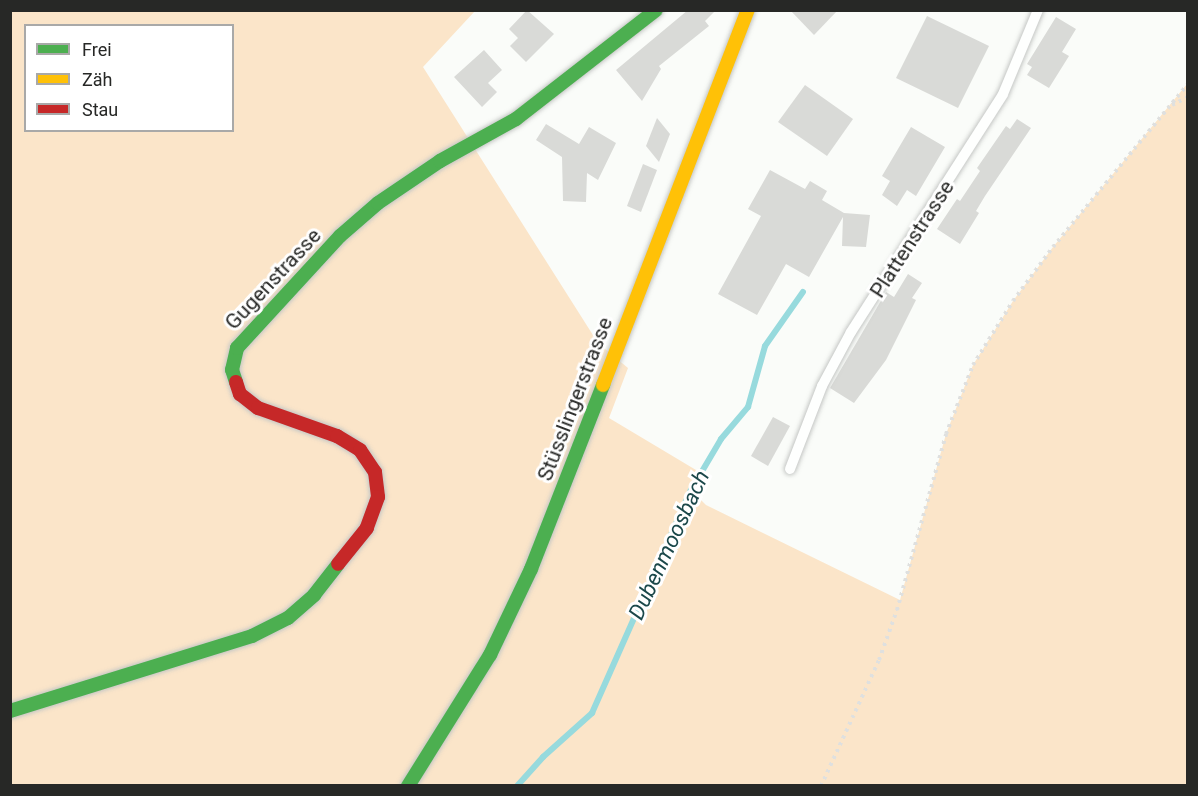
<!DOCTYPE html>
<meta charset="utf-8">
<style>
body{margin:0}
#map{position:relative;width:1198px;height:796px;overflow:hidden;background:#fafcf9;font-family:Roboto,sans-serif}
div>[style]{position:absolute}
.green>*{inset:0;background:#fbe5c9}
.stream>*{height:6px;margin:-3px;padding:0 3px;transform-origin:3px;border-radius:3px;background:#97dadd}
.building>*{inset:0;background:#d9dad7}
.path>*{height:4px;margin-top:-2px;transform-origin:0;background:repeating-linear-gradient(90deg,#dfe0df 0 3px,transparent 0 7.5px)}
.roads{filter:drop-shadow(0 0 2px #c5c7c5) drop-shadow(0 0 2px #c5c7c5)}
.lane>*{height:10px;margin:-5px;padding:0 5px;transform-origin:5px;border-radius:5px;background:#fefffe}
.fast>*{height:14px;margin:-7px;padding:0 7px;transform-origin:7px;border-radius:7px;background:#4caf50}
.slow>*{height:14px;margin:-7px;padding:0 7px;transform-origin:7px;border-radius:7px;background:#ffc107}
.jam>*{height:14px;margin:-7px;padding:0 7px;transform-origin:7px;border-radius:7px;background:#c62828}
span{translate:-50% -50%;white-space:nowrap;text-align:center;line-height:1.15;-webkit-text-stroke:6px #fff;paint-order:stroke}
.street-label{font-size:21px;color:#272826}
.water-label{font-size:22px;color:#1b484a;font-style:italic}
.frame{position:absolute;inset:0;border:12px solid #272826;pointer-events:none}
.legend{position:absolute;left:24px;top:24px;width:210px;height:108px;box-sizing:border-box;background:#fff;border:2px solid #a9a9a8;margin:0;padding:8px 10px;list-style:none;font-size:18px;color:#272826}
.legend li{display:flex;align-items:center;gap:12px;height:30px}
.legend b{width:30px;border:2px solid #a9a9a8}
</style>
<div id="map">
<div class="green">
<div style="clip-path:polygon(evenodd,11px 11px,475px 11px,423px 67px,598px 343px,628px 368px,609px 418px,701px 473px,691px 490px,706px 505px,900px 600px,946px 434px,973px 365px,1013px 301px,1053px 247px,1187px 84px,1187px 785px,11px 785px,11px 11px,26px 26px,232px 26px,232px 130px,26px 130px,26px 26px)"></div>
</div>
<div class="stream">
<div style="left:517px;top:786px;width:39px;rotate:-48deg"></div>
<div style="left:543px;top:757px;width:66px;rotate:-41.9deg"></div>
<div style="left:592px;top:713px;width:244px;rotate:-66.1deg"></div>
<div style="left:691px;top:490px;width:59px;rotate:-59.5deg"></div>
<div style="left:721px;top:439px;width:42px;rotate:-49.8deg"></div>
<div style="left:748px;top:407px;width:63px;rotate:-74.4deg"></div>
<div style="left:765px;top:346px;width:66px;rotate:-54.9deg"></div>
</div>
<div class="building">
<div style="clip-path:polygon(527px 10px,554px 34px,526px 62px,510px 46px,518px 38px,509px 29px)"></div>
<div style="clip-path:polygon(688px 10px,716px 10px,705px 21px,709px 26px,659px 66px,661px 69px,642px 101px,616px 70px)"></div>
<div style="clip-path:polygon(790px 10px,838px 10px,814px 35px)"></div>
<div style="clip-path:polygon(927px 16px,989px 46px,958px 108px,896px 78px)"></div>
<div style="clip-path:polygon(1056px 17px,1076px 29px,1062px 52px,1069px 56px,1049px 88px,1027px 75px,1032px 67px,1027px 64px)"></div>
<div style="clip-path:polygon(484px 50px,502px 70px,488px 83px,497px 92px,482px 107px,454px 77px)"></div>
<div style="clip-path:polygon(805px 85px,853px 119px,827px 156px,778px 122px)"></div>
<div style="clip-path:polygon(657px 118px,670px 134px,659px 162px,646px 146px)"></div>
<div style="clip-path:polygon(1017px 119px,1031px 128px,985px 196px,976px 211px,979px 213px,960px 244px,937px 229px,957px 199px,960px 201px,980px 171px,977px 168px,1006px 126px,1010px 129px)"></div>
<div style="clip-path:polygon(546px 124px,579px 144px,589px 127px,616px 143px,598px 180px,587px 173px,586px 202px,563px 201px,562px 157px,536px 140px)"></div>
<div style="clip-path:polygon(911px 127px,945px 147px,916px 196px,907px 190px,897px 206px,882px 195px,890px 181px,882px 176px)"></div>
<div style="clip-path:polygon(643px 164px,657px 170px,641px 212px,627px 206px)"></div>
<div style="clip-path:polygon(770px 170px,805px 189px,810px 181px,827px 191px,822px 200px,844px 213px,870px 215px,866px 247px,842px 246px,843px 217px,809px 277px,786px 264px,757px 315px,718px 294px,761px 216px,748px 209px)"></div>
<div style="clip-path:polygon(908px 274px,922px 283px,912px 298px,916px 300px,886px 360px,854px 403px,830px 388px,886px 292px,894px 297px)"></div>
<div style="clip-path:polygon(773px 417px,790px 426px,768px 466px,751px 456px)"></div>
</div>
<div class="path">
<div style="left:1172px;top:105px;width:18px;rotate:-27deg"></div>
<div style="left:821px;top:786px;width:139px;rotate:-65.3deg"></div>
<div style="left:879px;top:660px;width:53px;rotate:-70.2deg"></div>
<div style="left:897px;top:610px;width:183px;rotate:-74.4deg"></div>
<div style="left:946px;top:434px;width:74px;rotate:-68.6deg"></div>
<div style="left:973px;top:365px;width:75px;rotate:-58deg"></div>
<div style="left:1013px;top:301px;width:67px;rotate:-53.5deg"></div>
<div style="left:1053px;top:247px;width:212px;rotate:-50.4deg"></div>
</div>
<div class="roads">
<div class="lane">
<div style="left:790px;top:469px;width:89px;rotate:-68.9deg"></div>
<div style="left:822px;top:386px;width:61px;rotate:-61.8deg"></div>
<div style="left:851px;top:332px;width:282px;rotate:-57.4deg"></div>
<div style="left:1003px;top:94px;width:91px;rotate:-67.4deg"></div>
</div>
<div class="fast">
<div style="left:236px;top:382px;width:13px;rotate:-108deg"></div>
<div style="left:232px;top:370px;width:23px;rotate:-77deg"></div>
<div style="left:237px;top:348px;width:152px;rotate:-47.4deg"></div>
<div style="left:340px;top:236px;width:50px;rotate:-41deg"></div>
<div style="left:378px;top:203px;width:75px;rotate:-34.1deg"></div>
<div style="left:440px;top:161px;width:87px;rotate:-28.9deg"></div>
<div style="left:516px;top:119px;width:177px;rotate:-37.9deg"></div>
<div style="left:10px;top:711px;width:253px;rotate:-17.2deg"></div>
<div style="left:252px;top:636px;width:40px;rotate:-26.6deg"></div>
<div style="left:288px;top:618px;width:35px;rotate:-41deg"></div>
<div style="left:314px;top:595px;width:39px;rotate:-52deg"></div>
<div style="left:408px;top:786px;width:155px;rotate:-58deg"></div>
<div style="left:490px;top:655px;width:95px;rotate:-64.5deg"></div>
<div style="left:531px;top:569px;width:198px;rotate:-68.6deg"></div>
</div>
<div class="slow">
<div style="left:603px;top:385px;width:402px;rotate:-68.9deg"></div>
</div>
<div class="jam">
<div style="left:236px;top:382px;width:13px;rotate:72deg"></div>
<div style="left:240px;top:394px;width:23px;rotate:38deg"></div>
<div style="left:258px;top:408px;width:84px;rotate:19.5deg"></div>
<div style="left:337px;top:436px;width:27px;rotate:31deg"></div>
<div style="left:360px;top:450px;width:27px;rotate:56deg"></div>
<div style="left:375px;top:472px;width:25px;rotate:83deg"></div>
<div style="left:378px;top:497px;width:33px;rotate:110deg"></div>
<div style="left:367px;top:528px;width:46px;rotate:128.9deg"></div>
</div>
</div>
<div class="street-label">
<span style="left:912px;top:239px;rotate:-57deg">Plattenstrasse</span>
<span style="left:273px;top:279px;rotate:-47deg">Gugenstrasse</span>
<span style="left:575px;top:399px;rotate:-69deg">Stüsslingerstrasse</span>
</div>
<div class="water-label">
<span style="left:669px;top:545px;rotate:-65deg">Dubenmoosbach</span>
</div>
<div class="frame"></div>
<ul class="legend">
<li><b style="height:8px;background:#4caf50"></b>Frei</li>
<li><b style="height:8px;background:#ffc107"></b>Zäh</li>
<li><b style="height:8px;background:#c62828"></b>Stau</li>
</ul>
</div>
